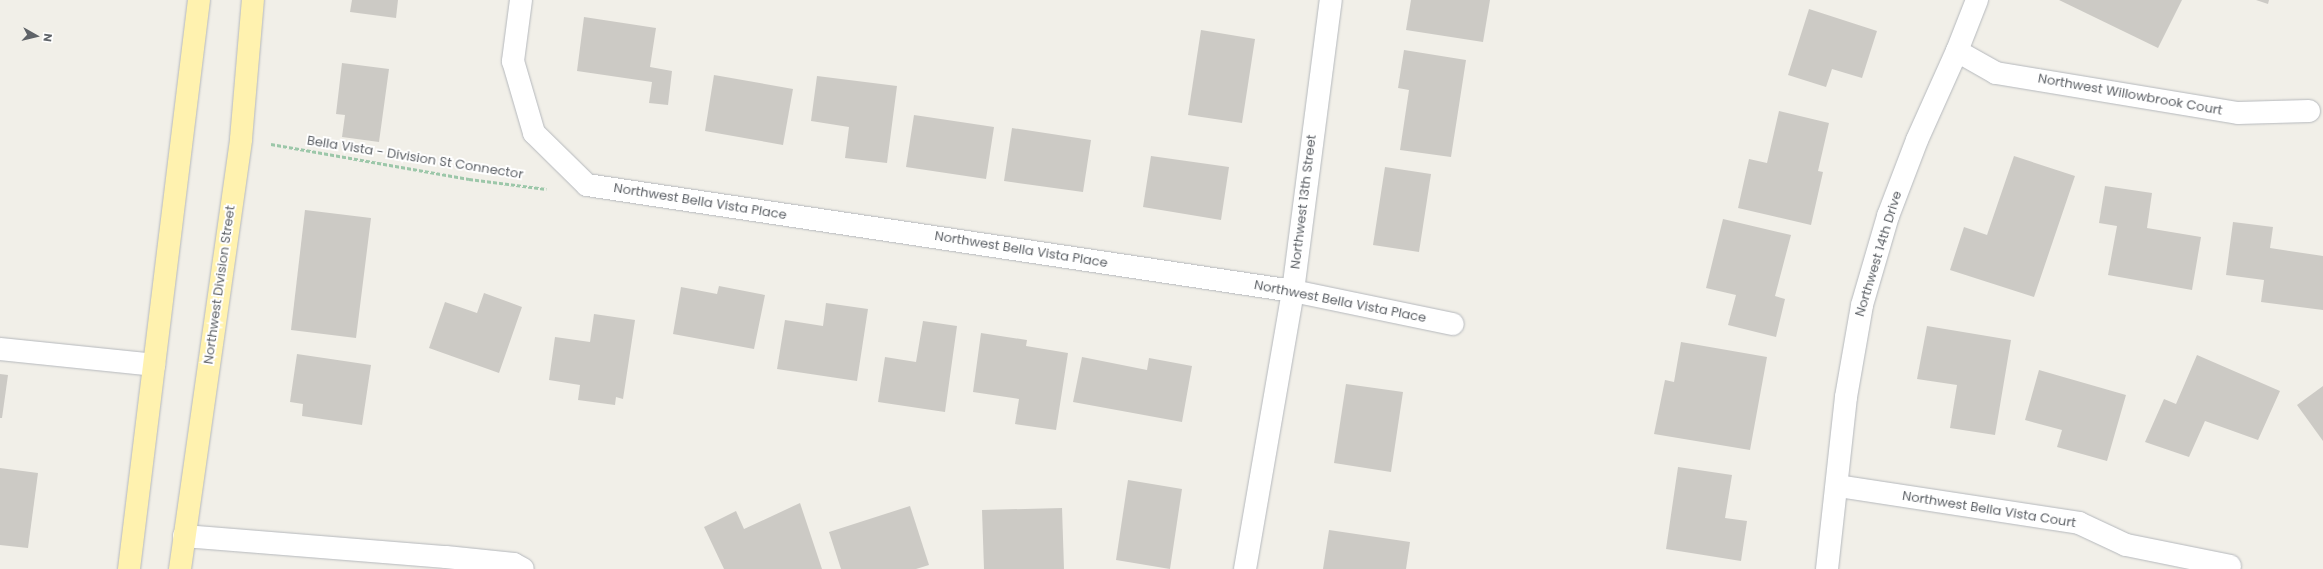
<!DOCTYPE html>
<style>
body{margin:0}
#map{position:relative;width:2323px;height:569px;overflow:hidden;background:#f1efe8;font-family:Poppins,sans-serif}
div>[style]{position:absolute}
.building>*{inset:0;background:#cccac5}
.path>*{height:2.5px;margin-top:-1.25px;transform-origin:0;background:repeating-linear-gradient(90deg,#9cc7a9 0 4px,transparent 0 6px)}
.roads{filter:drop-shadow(0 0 1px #b5b8bc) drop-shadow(0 0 1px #b5b8bc)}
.minor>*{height:22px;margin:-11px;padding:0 11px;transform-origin:11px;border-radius:11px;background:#fff}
.major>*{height:22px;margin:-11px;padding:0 11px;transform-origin:11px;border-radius:11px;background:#fff2af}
span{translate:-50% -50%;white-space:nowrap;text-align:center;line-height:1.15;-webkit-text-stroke:4px #fff;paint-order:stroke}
.street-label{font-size:13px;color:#5f6368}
.north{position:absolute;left:16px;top:16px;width:40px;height:40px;-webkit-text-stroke:3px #fff;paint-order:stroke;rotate:98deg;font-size:11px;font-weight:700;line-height:16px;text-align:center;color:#5f6368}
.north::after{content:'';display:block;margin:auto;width:14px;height:18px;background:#5f6368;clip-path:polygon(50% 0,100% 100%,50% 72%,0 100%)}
</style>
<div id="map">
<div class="building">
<div style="clip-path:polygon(352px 0,398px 0,396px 18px,350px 12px)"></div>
<div style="clip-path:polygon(1411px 0,1490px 0,1483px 42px,1406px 30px)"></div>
<div style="clip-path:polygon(2059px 0,2182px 0,2158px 48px)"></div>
<div style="clip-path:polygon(2256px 0,2269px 0,2268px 4px)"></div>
<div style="clip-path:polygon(1809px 9px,1877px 31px,1862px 78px,1832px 69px,1826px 87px,1788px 75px)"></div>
<div style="clip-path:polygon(584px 17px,656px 28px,650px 67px,672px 71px,668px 105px,649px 103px,652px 82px,577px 71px)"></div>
<div style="clip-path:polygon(1201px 30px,1255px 39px,1242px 123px,1188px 115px)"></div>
<div style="clip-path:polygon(1404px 50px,1466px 60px,1451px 157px,1400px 150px,1409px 90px,1398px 88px)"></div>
<div style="clip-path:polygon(342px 63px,389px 69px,379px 142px,342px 137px,345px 115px,336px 114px)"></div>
<div style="clip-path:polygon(714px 75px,793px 89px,783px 145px,705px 131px)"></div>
<div style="clip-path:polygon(817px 76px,897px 86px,887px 163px,845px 158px,849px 127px,811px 121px)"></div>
<div style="clip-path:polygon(1779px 111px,1829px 123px,1818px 171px,1823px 172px,1811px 225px,1738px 208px,1749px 159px,1767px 163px)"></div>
<div style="clip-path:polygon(914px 115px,994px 127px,986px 179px,906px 167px)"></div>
<div style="clip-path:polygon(1012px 128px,1091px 140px,1083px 192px,1004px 181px)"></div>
<div style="clip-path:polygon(1151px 156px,1229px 167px,1221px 220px,1143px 207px)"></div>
<div style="clip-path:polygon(2014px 156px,2075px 176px,2034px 297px,1950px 270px,1964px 227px,1987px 235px)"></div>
<div style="clip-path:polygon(1385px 167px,1431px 174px,1419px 252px,1373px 245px)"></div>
<div style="clip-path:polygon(2105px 186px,2152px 193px,2147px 228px,2201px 237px,2192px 290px,2108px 275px,2117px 226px,2099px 223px)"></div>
<div style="clip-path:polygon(305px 210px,371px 218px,356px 338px,291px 330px)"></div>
<div style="clip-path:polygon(1723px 219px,1791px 235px,1775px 296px,1785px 299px,1776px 337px,1728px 325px,1736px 295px,1706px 288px)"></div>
<div style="clip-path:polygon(2233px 222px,2273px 227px,2270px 248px,2323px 256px,2323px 310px,2261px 302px,2264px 280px,2226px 275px)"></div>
<div style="clip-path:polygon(719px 286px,765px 295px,754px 349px,673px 334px,681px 287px,717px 294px)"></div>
<div style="clip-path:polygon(484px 293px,522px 307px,499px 373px,429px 348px,445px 302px,477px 313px)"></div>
<div style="clip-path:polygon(826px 303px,868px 309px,857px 381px,777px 369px,785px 320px,823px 326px)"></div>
<div style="clip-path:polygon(594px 314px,635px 320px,623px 399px,616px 397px,615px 405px,578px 400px,580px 385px,549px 380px,555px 337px,590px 342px)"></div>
<div style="clip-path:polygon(923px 321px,957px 326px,945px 412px,878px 402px,885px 357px,916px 362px)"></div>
<div style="clip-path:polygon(1927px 326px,2011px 340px,1995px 435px,1950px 428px,1957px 385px,1917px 379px)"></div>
<div style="clip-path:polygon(981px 333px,1027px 340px,1026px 346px,1068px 353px,1056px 430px,1015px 424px,1019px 399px,973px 392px)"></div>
<div style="clip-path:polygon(1681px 342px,1767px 357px,1750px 450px,1654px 434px,1665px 380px,1674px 382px)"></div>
<div style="clip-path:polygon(297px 354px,371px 365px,362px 425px,302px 416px,303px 404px,290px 402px)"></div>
<div style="clip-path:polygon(2197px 355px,2280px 391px,2258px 440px,2205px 421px,2189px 457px,2145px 442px,2164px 399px,2176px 404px)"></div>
<div style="clip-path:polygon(1082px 357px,1147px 370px,1149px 358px,1192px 366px,1182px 422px,1073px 402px)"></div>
<div style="clip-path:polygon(2039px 370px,2126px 395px,2107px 461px,2057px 447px,2062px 430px,2025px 420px)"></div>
<div style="clip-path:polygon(0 374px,8px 375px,2px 418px,0 418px)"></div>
<div style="clip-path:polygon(1346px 384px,1403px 392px,1391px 472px,1334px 463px)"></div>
<div style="clip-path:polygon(2323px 386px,2323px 441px,2297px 405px)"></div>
<div style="clip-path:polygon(1678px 467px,1732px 475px,1725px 518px,1747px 521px,1741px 561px,1666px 549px)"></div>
<div style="clip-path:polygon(0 468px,38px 473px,28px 548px,0 545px)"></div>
<div style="clip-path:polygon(1128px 480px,1182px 489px,1170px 569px,1116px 560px)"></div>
<div style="clip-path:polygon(800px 503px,822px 569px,724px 569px,704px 527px,736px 511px,744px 529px)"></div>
<div style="clip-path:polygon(910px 506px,929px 565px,916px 569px,841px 569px,829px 532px)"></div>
<div style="clip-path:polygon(1062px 508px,1064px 569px,984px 569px,982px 510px)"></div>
<div style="clip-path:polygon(1329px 530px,1410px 542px,1406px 569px,1323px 569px)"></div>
</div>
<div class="path">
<div style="left:271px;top:144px;width:201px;rotate:10deg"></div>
<div style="left:469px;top:179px;width:78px;rotate:7.4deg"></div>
</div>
<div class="roads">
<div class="minor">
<div style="left:521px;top:0;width:62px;rotate:97.5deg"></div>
<div style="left:513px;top:61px;width:75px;rotate:73.7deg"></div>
<div style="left:534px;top:133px;width:74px;rotate:44.5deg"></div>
<div style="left:587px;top:185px;width:714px;rotate:8.54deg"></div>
<div style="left:1293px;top:291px;width:163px;rotate:11.7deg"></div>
<div style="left:1957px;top:51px;width:45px;rotate:29.4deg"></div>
<div style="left:1996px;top:73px;width:245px;rotate:9.4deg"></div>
<div style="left:2238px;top:113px;width:71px;rotate:-1.6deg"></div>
<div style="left:0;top:349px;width:155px;rotate:5.9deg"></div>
<div style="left:1838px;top:486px;width:244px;rotate:8.7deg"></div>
<div style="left:2079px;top:523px;width:52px;rotate:25.1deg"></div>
<div style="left:2126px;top:545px;width:106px;rotate:11.4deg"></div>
<div style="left:184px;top:536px;width:263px;rotate:4.6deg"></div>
<div style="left:446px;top:557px;width:68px;rotate:5.9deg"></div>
<div style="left:514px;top:564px;width:10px;rotate:29deg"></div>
<div style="left:1245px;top:569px;width:282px;rotate:-80.2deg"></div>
<div style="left:1293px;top:291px;width:293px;rotate:-82.6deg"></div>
<div style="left:1827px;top:569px;width:173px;rotate:-83.7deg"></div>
<div style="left:1846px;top:397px;width:93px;rotate:-80.1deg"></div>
<div style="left:1862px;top:305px;width:93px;rotate:-73.7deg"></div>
<div style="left:1888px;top:216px;width:81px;rotate:-69.1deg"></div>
<div style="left:1917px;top:140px;width:98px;rotate:-65.8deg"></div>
<div style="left:1957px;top:51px;width:55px;rotate:-68.6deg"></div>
</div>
<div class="major">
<div style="left:129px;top:569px;width:573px;rotate:-82.99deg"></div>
<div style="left:180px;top:569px;width:434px;rotate:-81.9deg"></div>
<div style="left:241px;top:139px;width:140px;rotate:-85.1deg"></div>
</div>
</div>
<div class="street-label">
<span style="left:2130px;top:95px;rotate:10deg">Northwest Willowbrook Court</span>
<span style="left:415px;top:158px;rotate:9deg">Bella Vista - Division St Connector</span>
<span style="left:700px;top:202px;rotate:9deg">Northwest Bella Vista Place</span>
<span style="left:1304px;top:202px;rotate:-83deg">Northwest 13th Street</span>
<span style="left:1021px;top:250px;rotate:9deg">Northwest Bella Vista Place</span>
<span style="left:1879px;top:254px;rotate:-73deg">Northwest 14th Drive</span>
<span style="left:220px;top:285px;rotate:-82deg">Northwest Division Street</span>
<span style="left:1340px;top:302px;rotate:11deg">Northwest Bella Vista Place</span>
<span style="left:1989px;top:510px;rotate:9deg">Northwest Bella Vista Court</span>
</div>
<div class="north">N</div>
</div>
